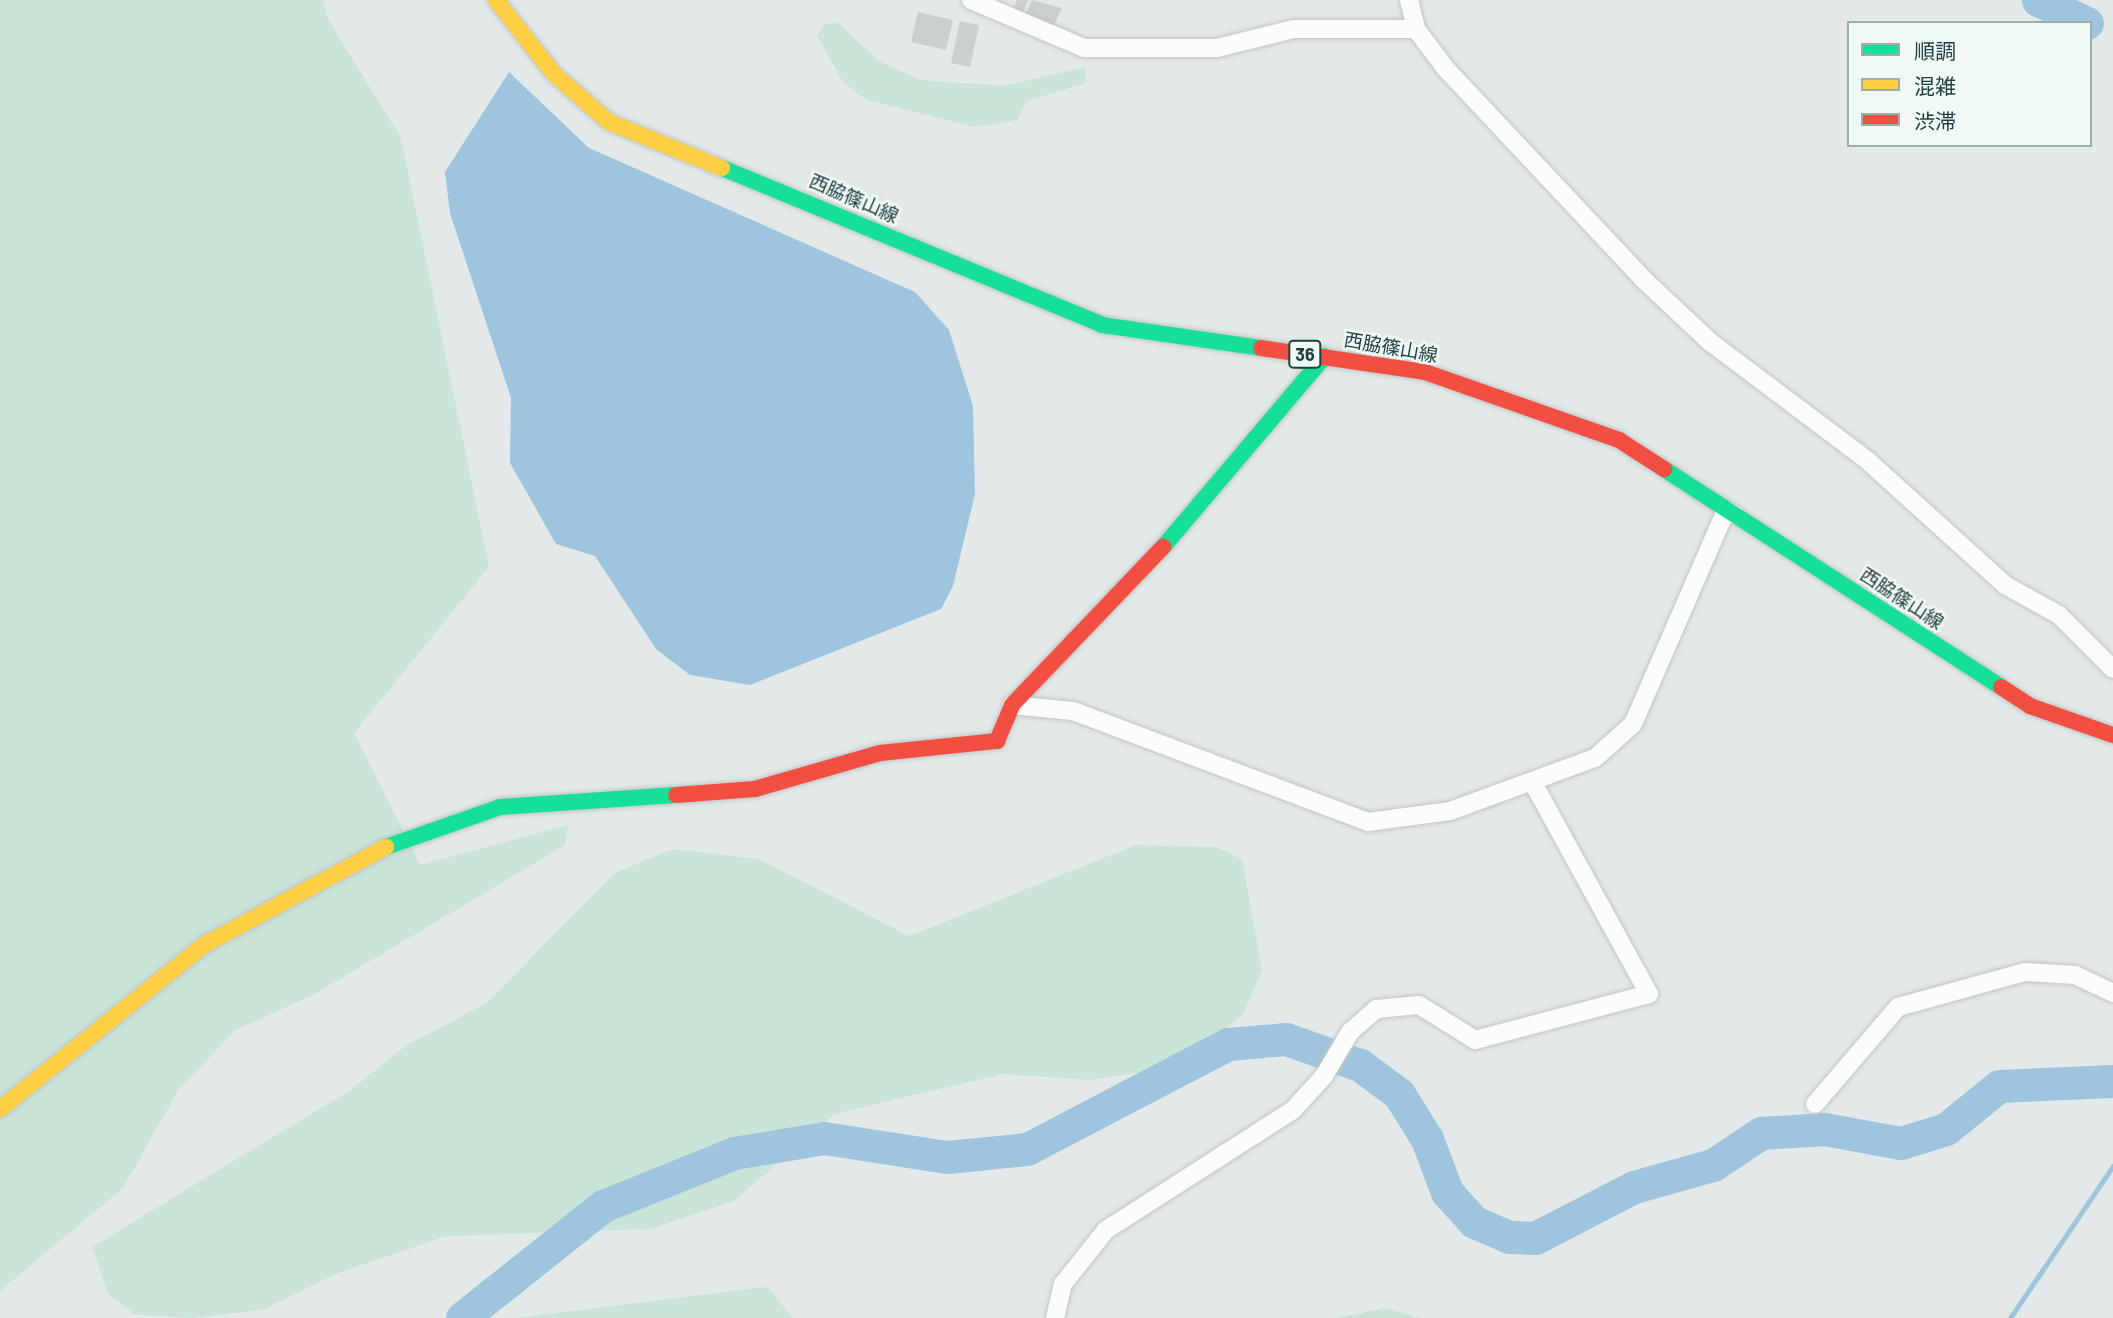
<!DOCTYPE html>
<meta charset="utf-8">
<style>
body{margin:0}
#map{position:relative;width:2113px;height:1318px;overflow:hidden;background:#e3e9e8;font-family:Barlow,"Noto Sans JP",sans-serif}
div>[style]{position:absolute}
.green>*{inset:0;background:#cae4d8}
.water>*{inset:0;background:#9ec5dd}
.stream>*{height:5px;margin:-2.5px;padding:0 2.5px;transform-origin:2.5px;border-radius:2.5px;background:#9ec5dd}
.river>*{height:33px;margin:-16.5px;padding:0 16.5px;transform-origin:16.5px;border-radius:16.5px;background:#9ec5dd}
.building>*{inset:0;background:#cad0cf}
.roads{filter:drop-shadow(0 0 2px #c0c6c5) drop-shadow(0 0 2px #c0c6c5)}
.street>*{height:18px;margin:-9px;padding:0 9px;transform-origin:9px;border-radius:9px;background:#fbfcfc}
.fast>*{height:16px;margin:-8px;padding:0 8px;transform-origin:8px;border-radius:8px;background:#16e098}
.slow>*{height:16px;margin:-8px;padding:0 8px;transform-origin:8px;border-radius:8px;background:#ffcf43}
.jam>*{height:16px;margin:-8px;padding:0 8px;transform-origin:8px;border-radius:8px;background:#f24e42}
span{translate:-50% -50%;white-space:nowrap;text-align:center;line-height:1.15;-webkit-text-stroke:5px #f0f9f6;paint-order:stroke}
.shield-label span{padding:2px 5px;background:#f0f9f6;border:2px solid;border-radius:5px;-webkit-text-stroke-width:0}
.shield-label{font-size:18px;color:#1f3e3d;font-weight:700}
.street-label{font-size:19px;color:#1f3e3d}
.legend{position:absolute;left:1847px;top:21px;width:245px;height:126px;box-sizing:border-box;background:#f0f9f6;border:2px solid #9caeac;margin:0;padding:9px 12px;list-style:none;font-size:21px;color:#1f3e3d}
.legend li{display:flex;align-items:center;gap:14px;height:35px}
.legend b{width:35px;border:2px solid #9caeac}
</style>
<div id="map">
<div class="green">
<div style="clip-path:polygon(0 0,323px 0,328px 19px,401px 138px,489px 567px,354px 733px,420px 865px,568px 825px,565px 845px,313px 995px,236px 1030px,179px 1089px,123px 1188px,0 1291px)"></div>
<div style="clip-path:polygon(837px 22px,879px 61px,920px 80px,1003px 86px,1085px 67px,1086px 83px,1027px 101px,1017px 120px,974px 127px,867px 100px,843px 82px,817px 36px,823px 25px)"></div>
<div style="clip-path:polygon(1136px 845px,1216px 847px,1242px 859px,1262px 970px,1243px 1015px,1176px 1067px,1090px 1080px,1003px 1074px,834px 1114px,734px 1201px,651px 1229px,446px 1236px,336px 1274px,262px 1310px,191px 1318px,135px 1314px,108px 1294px,92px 1247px,352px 1089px,407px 1045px,487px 1003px,614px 873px,673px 849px,759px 859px,909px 936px)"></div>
<div style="clip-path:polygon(767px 1287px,793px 1318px,517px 1318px)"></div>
<div style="clip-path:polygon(1385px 1308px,1420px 1318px,1335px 1318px)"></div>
</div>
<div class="water">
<div style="clip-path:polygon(509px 72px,589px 148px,915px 292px,949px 330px,973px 406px,975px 494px,953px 586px,941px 609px,750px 685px,690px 675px,656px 649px,595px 556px,556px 544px,510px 463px,511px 398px,450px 213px,445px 172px)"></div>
</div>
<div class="stream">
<div style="left:2010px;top:1318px;width:184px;rotate:-55.9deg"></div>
</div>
<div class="river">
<div style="left:2038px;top:0;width:54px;rotate:25.1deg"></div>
<div style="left:462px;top:1318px;width:180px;rotate:-38.5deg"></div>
<div style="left:603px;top:1206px;width:141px;rotate:-22deg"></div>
<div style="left:734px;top:1153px;width:91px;rotate:-9.5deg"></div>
<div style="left:824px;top:1138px;width:124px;rotate:8.8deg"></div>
<div style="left:947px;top:1157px;width:80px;rotate:-5.7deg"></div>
<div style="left:1027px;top:1149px;width:227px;rotate:-27.6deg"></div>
<div style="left:1228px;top:1044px;width:58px;rotate:-4.9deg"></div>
<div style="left:1286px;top:1039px;width:78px;rotate:19.4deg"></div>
<div style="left:1360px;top:1065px;width:49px;rotate:36.6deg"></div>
<div style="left:1399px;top:1094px;width:53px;rotate:58.1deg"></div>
<div style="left:1427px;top:1139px;width:57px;rotate:69.3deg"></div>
<div style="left:1447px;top:1192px;width:40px;rotate:48deg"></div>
<div style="left:1474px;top:1222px;width:38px;rotate:23deg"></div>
<div style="left:1509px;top:1237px;width:26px;rotate:2deg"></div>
<div style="left:1535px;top:1238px;width:111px;rotate:-27.3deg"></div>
<div style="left:1634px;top:1187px;width:82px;rotate:-15.6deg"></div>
<div style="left:1713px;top:1165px;width:58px;rotate:-33.7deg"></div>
<div style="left:1761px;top:1133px;width:63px;rotate:-3.6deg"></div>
<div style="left:1824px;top:1129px;width:78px;rotate:10.3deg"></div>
<div style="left:1901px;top:1143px;width:47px;rotate:-17.3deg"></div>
<div style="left:1946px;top:1129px;width:68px;rotate:-39.1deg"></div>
<div style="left:1999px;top:1086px;width:114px;rotate:-2.5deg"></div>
</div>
<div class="building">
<div style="clip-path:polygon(1017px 0,1028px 0,1022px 15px,1012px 11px)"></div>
<div style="clip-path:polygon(1032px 0,1062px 8px,1053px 28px,1025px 16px)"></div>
<div style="clip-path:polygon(918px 12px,953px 20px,946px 50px,911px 42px)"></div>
<div style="clip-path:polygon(960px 21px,979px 25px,970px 67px,951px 63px)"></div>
</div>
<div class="roads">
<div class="street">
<div style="left:971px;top:0;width:123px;rotate:23deg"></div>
<div style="left:1084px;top:48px;width:133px"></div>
<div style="left:1217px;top:48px;width:79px;rotate:-13.9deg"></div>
<div style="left:1294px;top:29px;width:122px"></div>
<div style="left:1409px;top:0;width:30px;rotate:76deg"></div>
<div style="left:1416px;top:29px;width:50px;rotate:53.1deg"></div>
<div style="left:1446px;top:69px;width:287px;rotate:46.8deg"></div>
<div style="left:1642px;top:278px;width:92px;rotate:43.2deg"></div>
<div style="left:1709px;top:341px;width:199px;rotate:37deg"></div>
<div style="left:1868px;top:461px;width:185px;rotate:42.1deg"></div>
<div style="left:2005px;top:585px;width:62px;rotate:29.1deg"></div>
<div style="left:2059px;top:615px;width:76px;rotate:45deg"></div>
<div style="left:1012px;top:705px;width:61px;rotate:5.6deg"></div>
<div style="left:1073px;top:711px;width:315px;rotate:20.6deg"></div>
<div style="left:1368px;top:822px;width:83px;rotate:-7.6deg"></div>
<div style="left:1450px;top:811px;width:154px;rotate:-20.1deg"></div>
<div style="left:1595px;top:758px;width:51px;rotate:-41.8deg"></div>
<div style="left:1633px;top:724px;width:233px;rotate:-66.5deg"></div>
<div style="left:1726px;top:510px;width:10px;rotate:29deg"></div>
<div style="left:1815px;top:1104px;width:128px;rotate:-49.4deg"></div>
<div style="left:1898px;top:1007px;width:132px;rotate:-15.4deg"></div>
<div style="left:2025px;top:972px;width:50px;rotate:3.4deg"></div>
<div style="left:2075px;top:975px;width:42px;rotate:25.3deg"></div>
<div style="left:1055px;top:1318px;width:35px;rotate:-77deg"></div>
<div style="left:1063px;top:1284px;width:69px;rotate:-51.5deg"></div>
<div style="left:1106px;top:1230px;width:222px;rotate:-32.7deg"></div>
<div style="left:1293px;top:1110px;width:46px;rotate:-47.6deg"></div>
<div style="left:1324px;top:1076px;width:51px;rotate:-59.4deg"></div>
<div style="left:1350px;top:1032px;width:35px;rotate:-41deg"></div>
<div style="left:1376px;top:1009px;width:43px;rotate:-5.3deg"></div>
<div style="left:1419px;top:1005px;width:66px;rotate:32deg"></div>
<div style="left:1475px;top:1040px;width:180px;rotate:-14.8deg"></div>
<div style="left:1649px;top:994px;width:241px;rotate:-118.8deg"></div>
</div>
<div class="fast">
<div style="left:722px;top:168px;width:411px;rotate:22.4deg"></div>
<div style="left:1102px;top:325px;width:161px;rotate:8.2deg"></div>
<div style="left:1664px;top:469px;width:401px;rotate:32.9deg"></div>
<div style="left:1163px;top:547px;width:250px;rotate:-49.7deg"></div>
<div style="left:386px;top:847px;width:121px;rotate:-19.3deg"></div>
<div style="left:500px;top:807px;width:176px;rotate:-3.9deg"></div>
</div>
<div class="slow">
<div style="left:496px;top:0;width:94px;rotate:51.9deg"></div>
<div style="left:554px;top:74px;width:73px;rotate:41.1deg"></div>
<div style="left:609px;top:122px;width:122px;rotate:22.2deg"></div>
<div style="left:0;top:1109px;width:262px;rotate:-38.8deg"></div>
<div style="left:204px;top:945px;width:207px;rotate:-28.3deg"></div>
</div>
<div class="jam">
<div style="left:1261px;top:348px;width:166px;rotate:8.3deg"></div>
<div style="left:1425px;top:372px;width:206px;rotate:19.3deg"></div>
<div style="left:1619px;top:440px;width:54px;rotate:32.8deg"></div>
<div style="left:2001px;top:687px;width:35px;rotate:33deg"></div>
<div style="left:2030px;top:706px;width:88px;rotate:19.3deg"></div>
<div style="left:676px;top:795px;width:79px;rotate:-4.3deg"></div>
<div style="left:755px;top:789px;width:130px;rotate:-16.1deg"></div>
<div style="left:880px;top:753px;width:118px;rotate:-5.9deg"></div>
<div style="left:997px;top:741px;width:39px;rotate:-67deg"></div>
<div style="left:1012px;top:705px;width:219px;rotate:-46.3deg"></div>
</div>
</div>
<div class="shield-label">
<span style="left:1305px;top:354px">36</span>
</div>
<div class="street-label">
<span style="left:854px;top:198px;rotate:23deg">西脇篠山線</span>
<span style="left:1391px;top:347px;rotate:10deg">西脇篠山線</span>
<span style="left:1902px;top:598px;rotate:33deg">西脇篠山線</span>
</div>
<ul class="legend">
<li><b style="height:9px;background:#16e098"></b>順調</li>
<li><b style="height:9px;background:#ffcf43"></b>混雑</li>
<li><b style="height:9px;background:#f24e42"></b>渋滞</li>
</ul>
</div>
